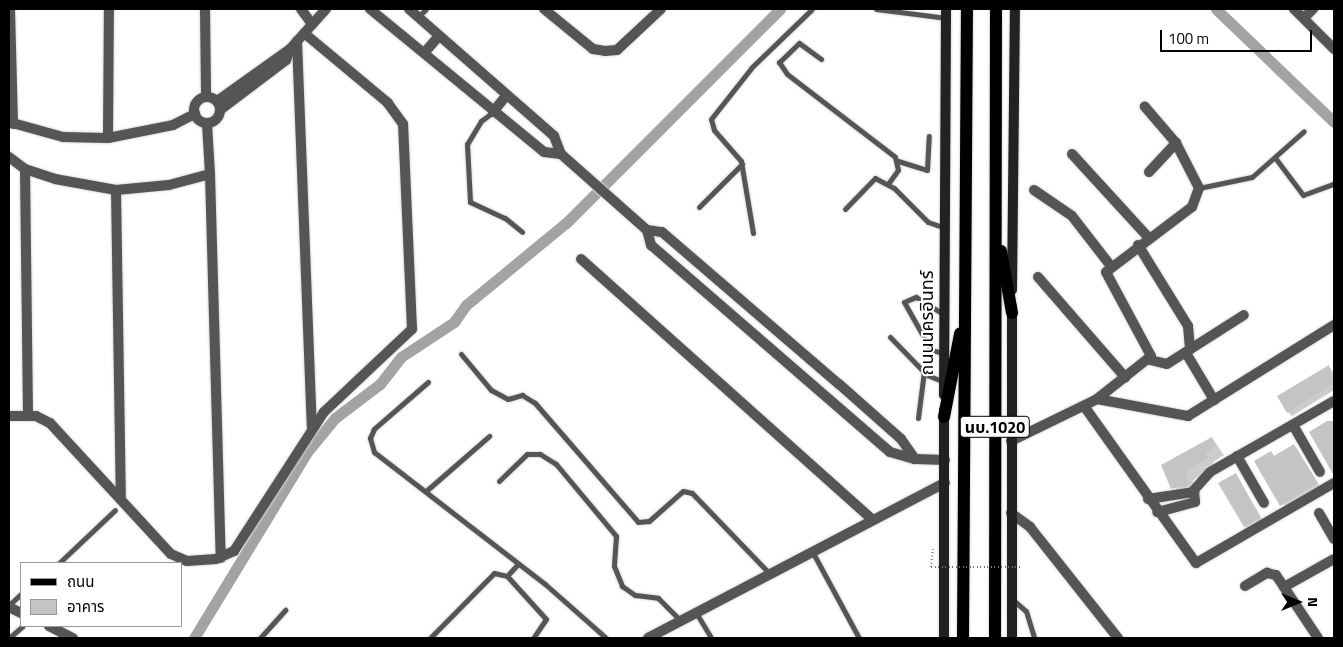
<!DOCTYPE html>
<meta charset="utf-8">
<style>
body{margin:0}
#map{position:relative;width:1343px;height:647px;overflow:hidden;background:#fff;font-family:"Titillium Web","Noto Sans Thai",sans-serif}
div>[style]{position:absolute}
.shadow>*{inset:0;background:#0003}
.canal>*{height:11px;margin:-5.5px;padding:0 5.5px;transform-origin:5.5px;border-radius:5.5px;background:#a3a3a3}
.building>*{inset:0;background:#c4c4c4}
.path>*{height:2px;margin-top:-1px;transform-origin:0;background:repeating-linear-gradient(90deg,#777 0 1px,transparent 0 3.5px)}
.roads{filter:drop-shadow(0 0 1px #dbdbdb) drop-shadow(0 0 1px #dbdbdb)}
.service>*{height:5px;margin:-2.5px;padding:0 2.5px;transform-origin:2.5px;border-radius:2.5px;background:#555}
.minor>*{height:10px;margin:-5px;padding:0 5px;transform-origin:5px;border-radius:5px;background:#555}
.minor>.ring{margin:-5px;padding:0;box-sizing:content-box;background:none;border:10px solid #555;border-radius:50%}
.tertiary>*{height:10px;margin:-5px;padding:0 5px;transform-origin:5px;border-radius:5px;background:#555}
.secondary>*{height:10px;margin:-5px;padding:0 5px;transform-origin:5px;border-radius:5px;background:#222}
.primary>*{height:12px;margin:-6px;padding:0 6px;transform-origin:6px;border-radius:6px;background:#000}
.path-bridge>*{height:2px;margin-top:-1px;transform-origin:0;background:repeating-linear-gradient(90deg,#777 0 1px,transparent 0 3.5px)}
span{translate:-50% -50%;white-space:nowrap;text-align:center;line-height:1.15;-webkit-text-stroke:4px #fff;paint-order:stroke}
.shield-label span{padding:1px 4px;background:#fff;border:1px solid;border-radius:4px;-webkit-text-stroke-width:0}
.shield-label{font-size:16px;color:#000;font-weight:700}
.street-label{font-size:18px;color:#000}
.frame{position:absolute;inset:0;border:10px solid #000;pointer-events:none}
.legend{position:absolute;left:20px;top:562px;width:162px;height:65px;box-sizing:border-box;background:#fff;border:1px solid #999;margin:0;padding:6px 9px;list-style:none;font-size:15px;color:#000}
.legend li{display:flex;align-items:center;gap:10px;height:25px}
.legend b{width:25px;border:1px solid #999}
.north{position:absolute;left:1273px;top:577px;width:50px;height:50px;-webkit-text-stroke:4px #fff;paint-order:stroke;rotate:90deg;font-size:14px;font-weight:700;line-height:20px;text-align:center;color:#000}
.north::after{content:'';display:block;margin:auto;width:18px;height:22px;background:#000;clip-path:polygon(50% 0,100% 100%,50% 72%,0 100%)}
.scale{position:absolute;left:1160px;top:30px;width:152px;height:22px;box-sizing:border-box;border:2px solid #000;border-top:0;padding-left:6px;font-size:15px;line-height:18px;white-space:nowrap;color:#000;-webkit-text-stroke:4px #fff;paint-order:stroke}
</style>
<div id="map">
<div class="shadow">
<div style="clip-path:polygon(1329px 367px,1334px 373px,1334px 390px,1292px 416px,1288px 412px)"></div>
<div style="clip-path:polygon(1334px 421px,1334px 474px,1311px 432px)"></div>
<div style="clip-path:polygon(1212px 438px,1224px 455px,1213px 462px,1216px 467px,1193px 480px,1196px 494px,1181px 497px,1163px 466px)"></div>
<div style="clip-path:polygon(1294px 446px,1321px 488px,1285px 510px,1271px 452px,1275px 457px)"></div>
<div style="clip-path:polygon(1236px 474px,1264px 522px,1249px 530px,1245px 526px)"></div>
</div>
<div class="canal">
<div style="left:1216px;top:9px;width:163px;rotate:43.8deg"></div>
<div style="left:194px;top:638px;width:218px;rotate:-58.7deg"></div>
<div style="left:307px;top:452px;width:44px;rotate:-50.5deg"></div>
<div style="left:335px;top:418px;width:56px;rotate:-37.1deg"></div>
<div style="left:380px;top:384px;width:34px;rotate:-52deg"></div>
<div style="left:401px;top:357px;width:64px;rotate:-33.4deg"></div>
<div style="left:454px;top:322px;width:21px;rotate:-55deg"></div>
<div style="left:466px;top:305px;width:129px;rotate:-39.4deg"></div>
<div style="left:566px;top:223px;width:303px;rotate:-45deg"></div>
</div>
<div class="building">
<div style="clip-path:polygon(1329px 365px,1334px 383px,1287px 413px,1277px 396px)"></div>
<div style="clip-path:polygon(1327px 421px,1334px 421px,1334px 476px,1309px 432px)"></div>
<div style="clip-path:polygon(1212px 437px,1216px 446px,1205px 453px,1208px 458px,1185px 471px,1189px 485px,1171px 489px,1161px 465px)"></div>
<div style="clip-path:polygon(1294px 444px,1318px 483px,1280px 506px,1254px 461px,1271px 451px,1274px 456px)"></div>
<div style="clip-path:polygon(1236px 473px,1260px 518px,1244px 527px,1218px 483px)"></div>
</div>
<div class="path">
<div style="left:931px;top:567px;width:18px;rotate:-84deg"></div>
</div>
<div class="roads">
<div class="service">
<div style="left:876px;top:9px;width:71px;rotate:7.3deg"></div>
<div style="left:418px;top:17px;width:11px;rotate:-45deg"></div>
<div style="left:821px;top:59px;width:27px;rotate:-144deg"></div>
<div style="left:799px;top:43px;width:28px;rotate:136deg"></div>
<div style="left:779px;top:62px;width:14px;rotate:56deg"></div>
<div style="left:787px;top:74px;width:136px;rotate:37.5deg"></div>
<div style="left:895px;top:157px;width:13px;rotate:77deg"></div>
<div style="left:898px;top:170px;width:17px;rotate:126deg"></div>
<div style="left:493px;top:112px;width:15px;rotate:143deg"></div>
<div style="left:481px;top:121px;width:27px;rotate:121deg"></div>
<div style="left:467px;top:144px;width:58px;rotate:87deg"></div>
<div style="left:470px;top:202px;width:38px;rotate:25deg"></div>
<div style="left:505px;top:218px;width:22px;rotate:39deg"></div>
<div style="left:1276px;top:159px;width:45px;rotate:53.1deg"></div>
<div style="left:1303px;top:195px;width:33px;rotate:-20deg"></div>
<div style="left:898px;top:161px;width:30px;rotate:17deg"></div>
<div style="left:927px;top:170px;width:34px;rotate:-87deg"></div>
<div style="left:1199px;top:188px;width:54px;rotate:-11.7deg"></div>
<div style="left:1252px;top:177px;width:69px;rotate:-41.5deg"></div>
<div style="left:699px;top:207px;width:61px;rotate:-45deg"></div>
<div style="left:845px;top:209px;width:43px;rotate:-45.9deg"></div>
<div style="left:875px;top:178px;width:21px;rotate:28deg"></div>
<div style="left:894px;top:188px;width:48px;rotate:45deg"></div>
<div style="left:928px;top:222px;width:18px;rotate:19deg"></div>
<div style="left:753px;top:233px;width:73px;rotate:-99.5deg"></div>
<div style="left:741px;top:161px;width:41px;rotate:-131.1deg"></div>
<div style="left:714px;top:130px;width:11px;rotate:-105deg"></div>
<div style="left:711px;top:119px;width:66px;rotate:-51.7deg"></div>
<div style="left:752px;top:67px;width:83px;rotate:-44deg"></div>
<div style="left:890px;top:337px;width:53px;rotate:45.8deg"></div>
<div style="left:927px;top:375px;width:18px;rotate:22deg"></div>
<div style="left:944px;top:353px;width:13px;rotate:-167deg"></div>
<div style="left:931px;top:350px;width:55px;rotate:-119.4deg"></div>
<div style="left:904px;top:302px;width:13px;rotate:-23deg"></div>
<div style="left:916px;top:297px;width:34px;rotate:32deg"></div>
<div style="left:461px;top:354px;width:47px;rotate:50.2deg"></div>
<div style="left:491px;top:390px;width:19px;rotate:28deg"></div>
<div style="left:508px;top:399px;width:15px;rotate:-16deg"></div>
<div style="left:522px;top:395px;width:15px;rotate:32deg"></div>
<div style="left:535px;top:403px;width:157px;rotate:49.1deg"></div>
<div style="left:638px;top:522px;width:11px;rotate:-5deg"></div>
<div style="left:649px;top:521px;width:45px;rotate:-41.4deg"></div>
<div style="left:683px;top:491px;width:9px;rotate:13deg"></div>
<div style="left:692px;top:493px;width:112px;rotate:46.1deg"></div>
<div style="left:428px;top:382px;width:72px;rotate:139deg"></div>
<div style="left:374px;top:429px;width:10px;rotate:114deg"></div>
<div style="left:370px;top:438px;width:15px;rotate:74deg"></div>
<div style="left:374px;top:452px;width:216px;rotate:37.7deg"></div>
<div style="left:545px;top:584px;width:81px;rotate:41.5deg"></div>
<div style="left:918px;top:418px;width:47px;rotate:-82.7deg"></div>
<div style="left:499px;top:481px;width:39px;rotate:-44deg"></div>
<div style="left:527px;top:454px;width:13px"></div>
<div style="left:540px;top:454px;width:19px;rotate:32deg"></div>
<div style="left:556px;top:464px;width:94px;rotate:50.2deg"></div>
<div style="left:616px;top:536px;width:30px;rotate:94deg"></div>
<div style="left:614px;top:566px;width:22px;rotate:68deg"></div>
<div style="left:622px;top:586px;width:16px;rotate:35deg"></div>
<div style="left:635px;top:595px;width:23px;rotate:7deg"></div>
<div style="left:658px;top:598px;width:30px;rotate:45deg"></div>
<div style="left:426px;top:491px;width:84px;rotate:-41.1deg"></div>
<div style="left:813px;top:553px;width:97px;rotate:61.6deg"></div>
<div style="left:59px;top:563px;width:77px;rotate:-43.4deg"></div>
<div style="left:518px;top:564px;width:16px;rotate:133deg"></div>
<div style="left:507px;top:576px;width:58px;rotate:47.8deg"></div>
<div style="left:546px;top:619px;width:23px;rotate:124deg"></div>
<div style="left:1012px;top:599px;width:18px;rotate:41deg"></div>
<div style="left:1026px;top:611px;width:28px;rotate:73deg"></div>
<div style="left:9px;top:605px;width:16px;rotate:-43deg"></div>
<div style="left:695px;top:611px;width:31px;rotate:59deg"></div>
<div style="left:9px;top:638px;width:18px;rotate:-41deg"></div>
<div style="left:260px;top:638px;width:38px;rotate:-48deg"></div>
<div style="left:430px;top:638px;width:91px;rotate:-45.4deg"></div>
<div style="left:494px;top:573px;width:13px;rotate:13deg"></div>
</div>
<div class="minor">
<div style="left:10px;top:9px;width:115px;rotate:88.5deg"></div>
<div style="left:205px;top:9px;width:88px;rotate:89.3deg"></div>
<div style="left:301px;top:9px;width:19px;rotate:54deg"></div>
<div style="left:370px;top:9px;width:225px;rotate:39.4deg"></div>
<div style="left:544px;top:152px;width:17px;rotate:7deg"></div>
<div style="left:409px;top:9px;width:193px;rotate:41.2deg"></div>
<div style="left:554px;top:136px;width:19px;rotate:69deg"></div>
<div style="left:561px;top:154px;width:115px;rotate:41.5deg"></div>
<div style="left:647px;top:230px;width:16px;rotate:75deg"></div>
<div style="left:651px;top:245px;width:316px;rotate:40.9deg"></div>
<div style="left:890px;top:452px;width:26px;rotate:16deg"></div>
<div style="left:915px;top:459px;width:30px;rotate:2deg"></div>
<div style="left:544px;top:9px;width:63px;rotate:39.2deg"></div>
<div style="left:593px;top:49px;width:12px;rotate:9deg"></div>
<div style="left:605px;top:51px;width:12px;rotate:-5deg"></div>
<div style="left:617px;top:50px;width:60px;rotate:-43deg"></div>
<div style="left:1294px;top:9px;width:57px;rotate:45deg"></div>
<div style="left:1304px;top:18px;width:13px;rotate:-45deg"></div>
<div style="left:297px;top:41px;width:386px;rotate:87.8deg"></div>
<div style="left:425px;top:52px;width:21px;rotate:-49deg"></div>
<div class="ring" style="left:194px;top:97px;width:16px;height:16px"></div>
<div style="left:217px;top:101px;width:90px;rotate:-35.5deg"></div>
<div style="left:220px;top:110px;width:83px;rotate:-37.1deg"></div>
<div style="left:286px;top:60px;width:12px;rotate:-70deg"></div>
<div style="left:290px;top:49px;width:54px;rotate:-48deg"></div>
<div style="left:493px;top:112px;width:21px;rotate:-51deg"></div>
<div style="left:9px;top:122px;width:56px;rotate:15.5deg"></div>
<div style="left:63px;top:137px;width:45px;rotate:1.3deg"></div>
<div style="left:108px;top:138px;width:66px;rotate:-11.3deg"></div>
<div style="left:173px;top:125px;width:25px;rotate:-27deg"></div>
<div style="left:108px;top:138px;width:129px;rotate:-89.6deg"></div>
<div style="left:1072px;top:154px;width:114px;rotate:47.5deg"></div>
<div style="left:9px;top:157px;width:20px;rotate:37deg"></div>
<div style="left:25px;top:169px;width:32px;rotate:18deg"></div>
<div style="left:55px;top:179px;width:62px;rotate:10.2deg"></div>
<div style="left:116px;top:190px;width:53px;rotate:-5.4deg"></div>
<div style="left:169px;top:185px;width:42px;rotate:-15deg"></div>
<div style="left:210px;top:174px;width:51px;rotate:-93.4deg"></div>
<div style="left:25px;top:169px;width:246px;rotate:89.3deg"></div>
<div style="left:1149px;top:172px;width:40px;rotate:-47deg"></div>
<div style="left:210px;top:174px;width:384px;rotate:88.4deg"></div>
<div style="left:116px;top:190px;width:307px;rotate:89.1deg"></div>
<div style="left:1034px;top:190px;width:46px;rotate:34.4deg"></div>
<div style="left:1072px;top:216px;width:62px;rotate:52.2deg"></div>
<div style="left:647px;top:230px;width:15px;rotate:8deg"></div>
<div style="left:662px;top:232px;width:233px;rotate:40.7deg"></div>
<div style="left:839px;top:384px;width:83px;rotate:41.6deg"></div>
<div style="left:901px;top:439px;width:24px;rotate:55deg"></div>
<div style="left:1138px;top:245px;width:95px;rotate:58.3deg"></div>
<div style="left:1188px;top:326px;width:23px;rotate:85deg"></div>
<div style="left:581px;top:259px;width:390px;rotate:41.8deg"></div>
<div style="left:1038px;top:277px;width:133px;rotate:49deg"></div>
<div style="left:1186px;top:353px;width:55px;rotate:59.2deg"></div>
<div style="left:1150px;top:360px;width:17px;rotate:13deg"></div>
<div style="left:1167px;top:364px;width:91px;rotate:-32.5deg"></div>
<div style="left:1097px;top:399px;width:69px;rotate:-38.5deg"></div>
<div style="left:1151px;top:356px;width:95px;rotate:-118.2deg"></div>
<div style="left:1106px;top:272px;width:108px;rotate:-37.1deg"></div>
<div style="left:1192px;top:207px;width:20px;rotate:-70deg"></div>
<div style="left:1199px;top:188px;width:51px;rotate:-117.1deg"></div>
<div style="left:1176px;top:143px;width:48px;rotate:-130.7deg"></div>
<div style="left:1084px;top:406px;width:193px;rotate:54.5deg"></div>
<div style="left:1196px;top:563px;width:160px;rotate:-30.1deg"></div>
<div style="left:9px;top:416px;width:27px"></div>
<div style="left:36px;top:416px;width:16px;rotate:27deg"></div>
<div style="left:50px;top:423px;width:178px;rotate:47.3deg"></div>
<div style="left:171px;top:554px;width:17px;rotate:24deg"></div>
<div style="left:187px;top:561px;width:29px;rotate:-4deg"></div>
<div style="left:216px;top:559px;width:20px;rotate:-24deg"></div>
<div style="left:234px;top:551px;width:166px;rotate:-57.1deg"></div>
<div style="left:324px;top:412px;width:121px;rotate:-43.3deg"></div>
<div style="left:412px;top:329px;width:205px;rotate:-92.5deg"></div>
<div style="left:403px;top:124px;width:26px;rotate:-126deg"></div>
<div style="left:388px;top:103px;width:109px;rotate:-140.2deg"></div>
<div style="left:1293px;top:425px;width:54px;rotate:60.1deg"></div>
<div style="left:1011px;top:441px;width:96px;rotate:-26deg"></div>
<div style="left:1097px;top:399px;width:93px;rotate:10.6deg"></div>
<div style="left:1188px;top:416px;width:172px;rotate:-31.9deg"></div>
<div style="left:1237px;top:456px;width:54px;rotate:60.1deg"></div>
<div style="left:1193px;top:491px;width:25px;rotate:-48deg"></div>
<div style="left:1210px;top:472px;width:143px;rotate:-29.8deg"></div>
<div style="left:1148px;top:499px;width:47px;rotate:-8.7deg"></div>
<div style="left:1194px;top:492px;width:10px;rotate:84deg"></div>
<div style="left:1195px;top:502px;width:39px;rotate:165deg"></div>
<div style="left:1319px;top:513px;width:30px;rotate:60deg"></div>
<div style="left:1245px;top:586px;width:26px;rotate:-31deg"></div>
<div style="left:1267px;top:573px;width:9px;rotate:13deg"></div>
<div style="left:1276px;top:575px;width:76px;rotate:56.3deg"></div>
<div style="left:1284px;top:587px;width:57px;rotate:-29.2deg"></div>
</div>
<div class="tertiary">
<div style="left:1011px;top:513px;width:24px;rotate:36deg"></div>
<div style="left:1030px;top:527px;width:142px;rotate:51.6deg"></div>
<div style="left:9px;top:607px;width:13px;rotate:27deg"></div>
<div style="left:49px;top:626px;width:27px;rotate:27deg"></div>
<div style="left:648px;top:638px;width:335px;rotate:-27.6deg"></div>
</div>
<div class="secondary">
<div style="left:1012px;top:290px;width:281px;rotate:-89.4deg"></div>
<div style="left:1012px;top:307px;width:331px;rotate:90deg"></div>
<div style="left:944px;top:395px;width:386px;rotate:-89.7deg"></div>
<div style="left:944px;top:410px;width:228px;rotate:90deg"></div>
</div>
<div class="primary">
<div style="left:1001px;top:251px;width:63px;rotate:79.9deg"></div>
<div style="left:944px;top:417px;width:85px;rotate:-79.1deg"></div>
<div style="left:963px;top:638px;width:629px;rotate:-89.64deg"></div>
<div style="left:995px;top:638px;width:629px;rotate:-89.91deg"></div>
</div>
</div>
<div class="path-bridge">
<div style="left:931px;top:567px;width:91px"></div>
</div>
<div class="shield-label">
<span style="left:995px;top:427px">นบ.1020</span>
</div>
<div class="street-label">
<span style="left:927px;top:323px;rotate:-90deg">ถนนนครอินทร์</span>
</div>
<div class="frame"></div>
<ul class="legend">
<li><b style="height:6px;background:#000"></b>ถนน</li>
<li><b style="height:14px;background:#c4c4c4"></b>อาคาร</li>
</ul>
<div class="north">N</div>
<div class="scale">100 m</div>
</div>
